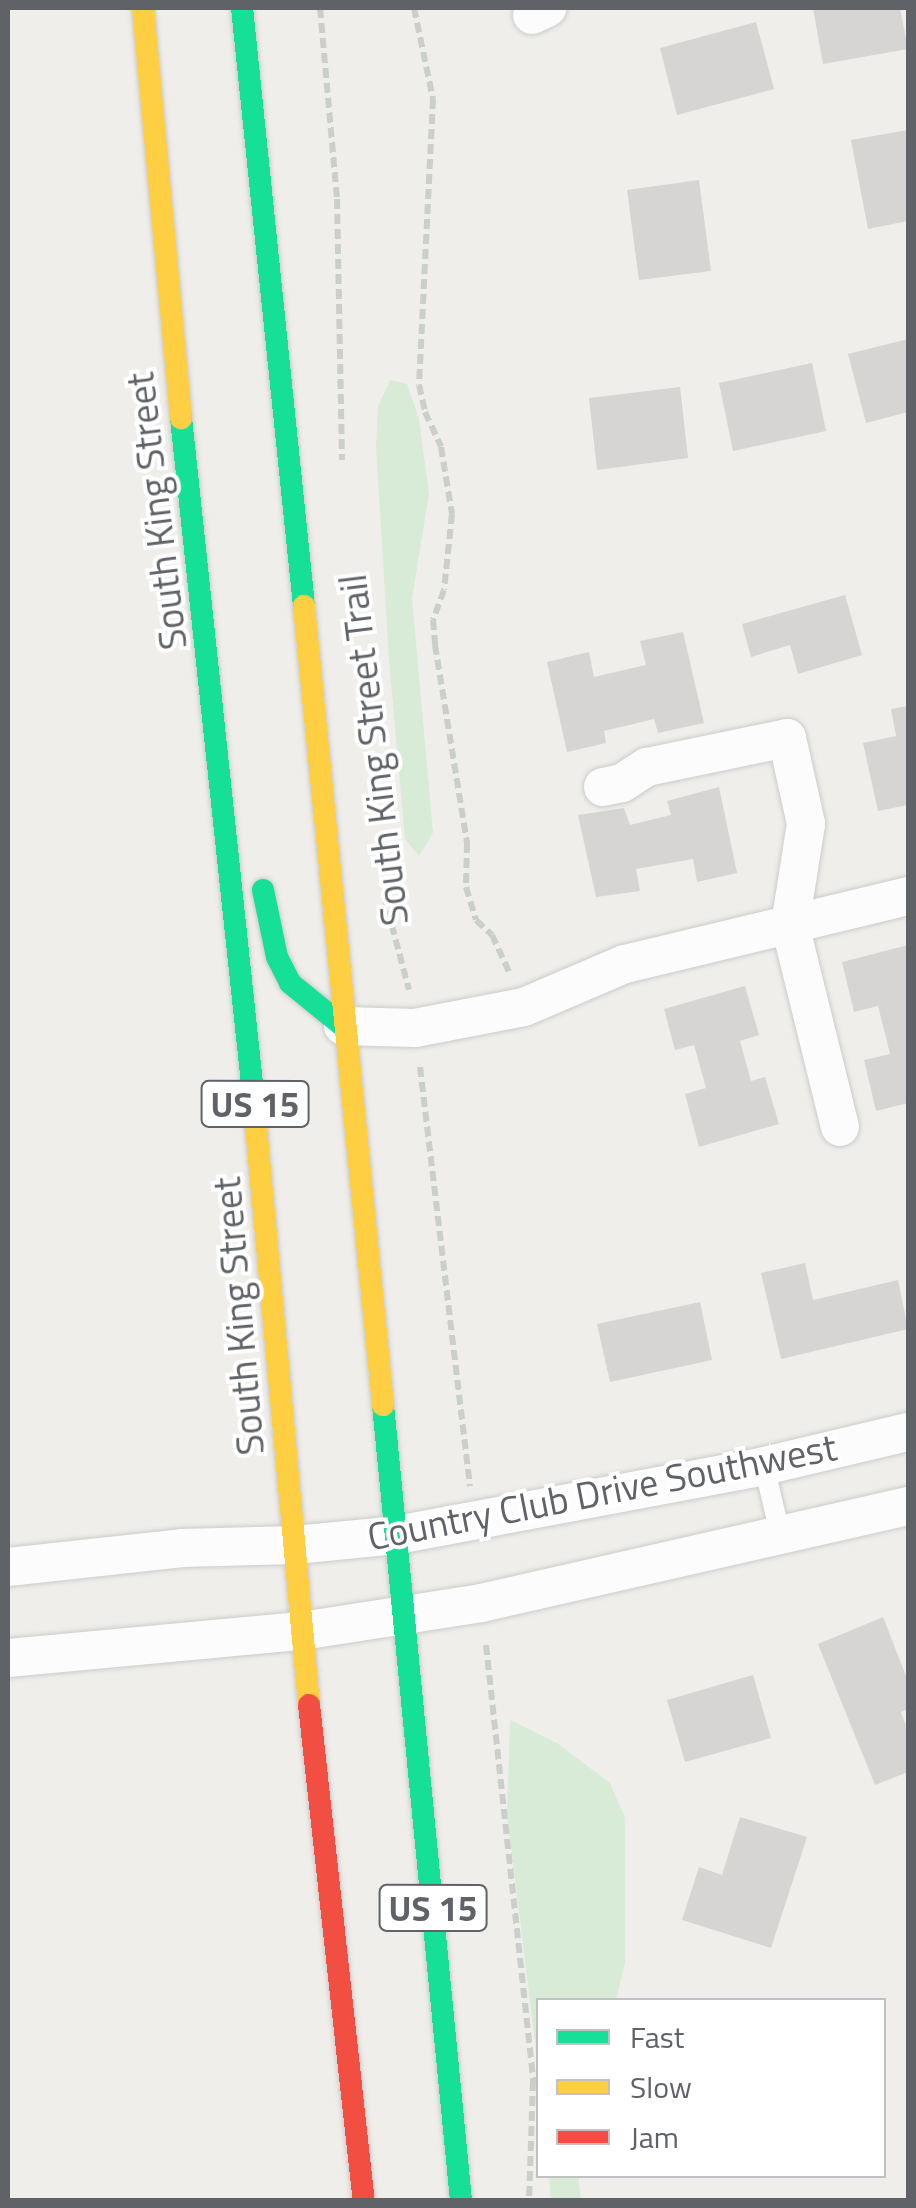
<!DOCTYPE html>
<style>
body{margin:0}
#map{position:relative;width:916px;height:2208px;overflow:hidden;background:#efeeea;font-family:"Titillium Web",sans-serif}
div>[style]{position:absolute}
.green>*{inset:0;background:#d8ebd6}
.building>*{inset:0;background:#d6d5d3}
.path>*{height:6px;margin-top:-3px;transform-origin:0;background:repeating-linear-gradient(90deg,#cacfcc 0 10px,transparent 0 15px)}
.roads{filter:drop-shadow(0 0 2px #cbcccc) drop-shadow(0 0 2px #cbcccc)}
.lane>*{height:20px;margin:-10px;padding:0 10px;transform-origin:10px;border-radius:10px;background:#fdfcfc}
.street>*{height:38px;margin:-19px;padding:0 19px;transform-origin:19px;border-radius:19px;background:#fdfcfc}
.fast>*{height:22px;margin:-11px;padding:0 11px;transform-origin:11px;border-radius:11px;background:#16e098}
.slow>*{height:22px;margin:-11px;padding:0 11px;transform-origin:11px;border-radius:11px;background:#ffcf43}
.jam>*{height:22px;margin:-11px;padding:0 11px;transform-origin:11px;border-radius:11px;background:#f24e42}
span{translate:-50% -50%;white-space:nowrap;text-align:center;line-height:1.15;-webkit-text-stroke:8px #fff;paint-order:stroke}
.shield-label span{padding:2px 8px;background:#fff;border:2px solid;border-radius:8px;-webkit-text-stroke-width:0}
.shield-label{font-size:35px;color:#5f6368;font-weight:700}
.street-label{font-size:38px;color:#5f6368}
.frame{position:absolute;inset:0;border:10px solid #5f6368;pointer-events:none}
.legend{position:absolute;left:536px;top:1998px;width:350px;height:180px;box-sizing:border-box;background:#fff;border:2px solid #bfc1c3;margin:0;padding:12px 18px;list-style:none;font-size:30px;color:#5f6368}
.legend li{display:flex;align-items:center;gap:20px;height:50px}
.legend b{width:50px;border:2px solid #bfc1c3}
</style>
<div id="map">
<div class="green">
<div style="clip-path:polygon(390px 380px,407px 384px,419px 419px,429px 494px,412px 598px,433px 833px,419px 856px,405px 839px,389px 661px,376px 446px,378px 406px)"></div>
<div style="clip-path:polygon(510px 1720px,557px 1743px,610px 1783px,625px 1818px,625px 1962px,616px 2000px,538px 2000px,538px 2066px,507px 1814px)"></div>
<div style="clip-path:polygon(549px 2176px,578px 2176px,581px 2200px,551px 2200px)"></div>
</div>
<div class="building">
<div style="clip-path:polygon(813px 8px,900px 8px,908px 49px,823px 64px)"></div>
<div style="clip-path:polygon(756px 22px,774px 89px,677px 115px,660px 48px)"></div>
<div style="clip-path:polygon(908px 130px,908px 221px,868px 229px,851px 140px)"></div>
<div style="clip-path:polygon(699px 180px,711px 271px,639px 280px,627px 190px)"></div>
<div style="clip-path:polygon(908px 339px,908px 412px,866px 423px,848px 354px)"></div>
<div style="clip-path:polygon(812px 363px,826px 431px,733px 451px,719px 383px)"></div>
<div style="clip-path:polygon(680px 387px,688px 458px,597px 470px,589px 398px)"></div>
<div style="clip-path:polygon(845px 595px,862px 655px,798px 674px,790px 645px,751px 657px,742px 624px)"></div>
<div style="clip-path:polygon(683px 632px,704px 723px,658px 733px,654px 719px,604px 731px,606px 743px,567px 752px,547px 662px,589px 652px,594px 677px,646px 665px,640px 641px)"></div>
<div style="clip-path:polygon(908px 706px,908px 805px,878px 811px,863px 743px,896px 736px,891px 709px)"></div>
<div style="clip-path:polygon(719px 787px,737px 873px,697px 882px,693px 859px,636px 869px,640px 891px,596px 897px,578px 815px,624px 808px,630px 825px,671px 815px,667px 801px)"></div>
<div style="clip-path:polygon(908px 945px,908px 1103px,876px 1111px,864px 1060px,890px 1054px,878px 1006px,854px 1012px,842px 962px)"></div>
<div style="clip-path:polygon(745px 986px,759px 1035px,740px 1041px,751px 1081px,765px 1077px,779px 1124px,699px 1147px,685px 1094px,706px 1088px,694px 1045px,675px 1050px,664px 1009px)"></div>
<div style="clip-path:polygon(805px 1263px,813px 1300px,898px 1280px,908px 1329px,781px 1359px,761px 1273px)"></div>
<div style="clip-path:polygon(700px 1302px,712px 1360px,610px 1382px,597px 1324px)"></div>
<div style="clip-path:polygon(883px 1617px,908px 1681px,908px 1709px,901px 1712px,908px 1731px,908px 1772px,875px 1785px,818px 1644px)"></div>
<div style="clip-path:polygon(753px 1675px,771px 1738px,685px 1762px,667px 1700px)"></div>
<div style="clip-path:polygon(740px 1817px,807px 1837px,771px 1948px,682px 1920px,699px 1867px,722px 1875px)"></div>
</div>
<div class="path">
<div style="left:320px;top:8px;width:192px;rotate:84.9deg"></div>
<div style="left:337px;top:199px;width:261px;rotate:88.9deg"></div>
<div style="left:414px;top:8px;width:93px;rotate:78.2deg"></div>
<div style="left:433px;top:99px;width:286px;rotate:92.8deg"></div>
<div style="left:419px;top:385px;width:28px;rotate:77deg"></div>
<div style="left:425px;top:412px;width:38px;rotate:65deg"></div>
<div style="left:441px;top:447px;width:68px;rotate:80.7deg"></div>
<div style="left:452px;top:514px;width:76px;rotate:96deg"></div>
<div style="left:444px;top:590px;width:32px;rotate:110deg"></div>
<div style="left:433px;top:620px;width:25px;rotate:85deg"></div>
<div style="left:435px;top:645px;width:201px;rotate:80.8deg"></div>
<div style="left:467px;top:843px;width:44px;rotate:91.3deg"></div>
<div style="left:466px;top:887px;width:34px;rotate:73deg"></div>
<div style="left:476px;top:920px;width:22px;rotate:43deg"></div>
<div style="left:492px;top:935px;width:43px;rotate:65.2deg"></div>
<div style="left:384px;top:896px;width:97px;rotate:75.1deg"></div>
<div style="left:420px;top:1067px;width:422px;rotate:83.2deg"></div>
<div style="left:486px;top:1645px;width:439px;rotate:83.8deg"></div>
<div style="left:533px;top:2081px;width:119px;rotate:91.9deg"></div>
</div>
<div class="roads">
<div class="lane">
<div style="left:764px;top:1466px;width:69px;rotate:76.6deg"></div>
</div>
<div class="street">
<div style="left:532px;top:15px;width:17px;rotate:-25deg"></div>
<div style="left:603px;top:787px;width:19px;rotate:-12deg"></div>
<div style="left:622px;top:783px;width:30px;rotate:-33deg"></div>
<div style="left:647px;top:767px;width:143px;rotate:-11.7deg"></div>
<div style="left:787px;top:738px;width:88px;rotate:77.5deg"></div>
<div style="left:806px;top:824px;width:102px;rotate:99deg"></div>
<div style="left:790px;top:925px;width:208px;rotate:76.1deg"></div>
<div style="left:343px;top:1026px;width:72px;rotate:1.6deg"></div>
<div style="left:415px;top:1028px;width:111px;rotate:-10.9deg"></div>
<div style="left:524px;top:1007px;width:110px;rotate:-23.1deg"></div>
<div style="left:625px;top:964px;width:291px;rotate:-13.5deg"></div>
<div style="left:8px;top:1567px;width:175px;rotate:-6.2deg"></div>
<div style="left:182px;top:1548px;width:113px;rotate:-1.5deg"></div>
<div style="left:295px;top:1545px;width:102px;rotate:-5.6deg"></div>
<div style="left:397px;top:1535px;width:373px;rotate:-10.6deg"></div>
<div style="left:764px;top:1466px;width:148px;rotate:-13.3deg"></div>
<div style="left:8px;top:1658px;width:294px;rotate:-5.3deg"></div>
<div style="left:301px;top:1631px;width:182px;rotate:-8.8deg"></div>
<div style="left:481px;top:1603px;width:438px;rotate:-12.8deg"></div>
</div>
<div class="fast">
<div style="left:242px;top:8px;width:601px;rotate:84.08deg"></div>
<div style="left:181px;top:418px;width:679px;rotate:83.91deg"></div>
<div style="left:263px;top:890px;width:68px;rotate:78.2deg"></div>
<div style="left:277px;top:957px;width:29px;rotate:63deg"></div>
<div style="left:290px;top:983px;width:68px;rotate:39.1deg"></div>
<div style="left:383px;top:1405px;width:799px;rotate:84.4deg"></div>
</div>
<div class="slow">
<div style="left:143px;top:8px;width:412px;rotate:84.7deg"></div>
<div style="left:304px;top:606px;width:803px;rotate:84.35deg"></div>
<div style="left:253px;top:1093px;width:615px;rotate:84.77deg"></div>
</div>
<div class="jam">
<div style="left:309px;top:1705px;width:498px;rotate:83.7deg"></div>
</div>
</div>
<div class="shield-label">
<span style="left:255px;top:1104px">US 15</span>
<span style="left:433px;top:1908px">US 15</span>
</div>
<div class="street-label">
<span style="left:157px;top:511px;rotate:-97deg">South King Street</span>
<span style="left:374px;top:750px;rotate:-97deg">South King Street Trail</span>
<span style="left:239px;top:1316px;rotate:-95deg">South King Street</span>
<span style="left:602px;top:1492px;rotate:-11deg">Country Club Drive Southwest</span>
</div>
<div class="frame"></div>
<ul class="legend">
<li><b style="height:12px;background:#16e098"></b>Fast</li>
<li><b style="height:12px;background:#ffcf43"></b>Slow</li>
<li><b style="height:12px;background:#f24e42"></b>Jam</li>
</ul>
</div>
